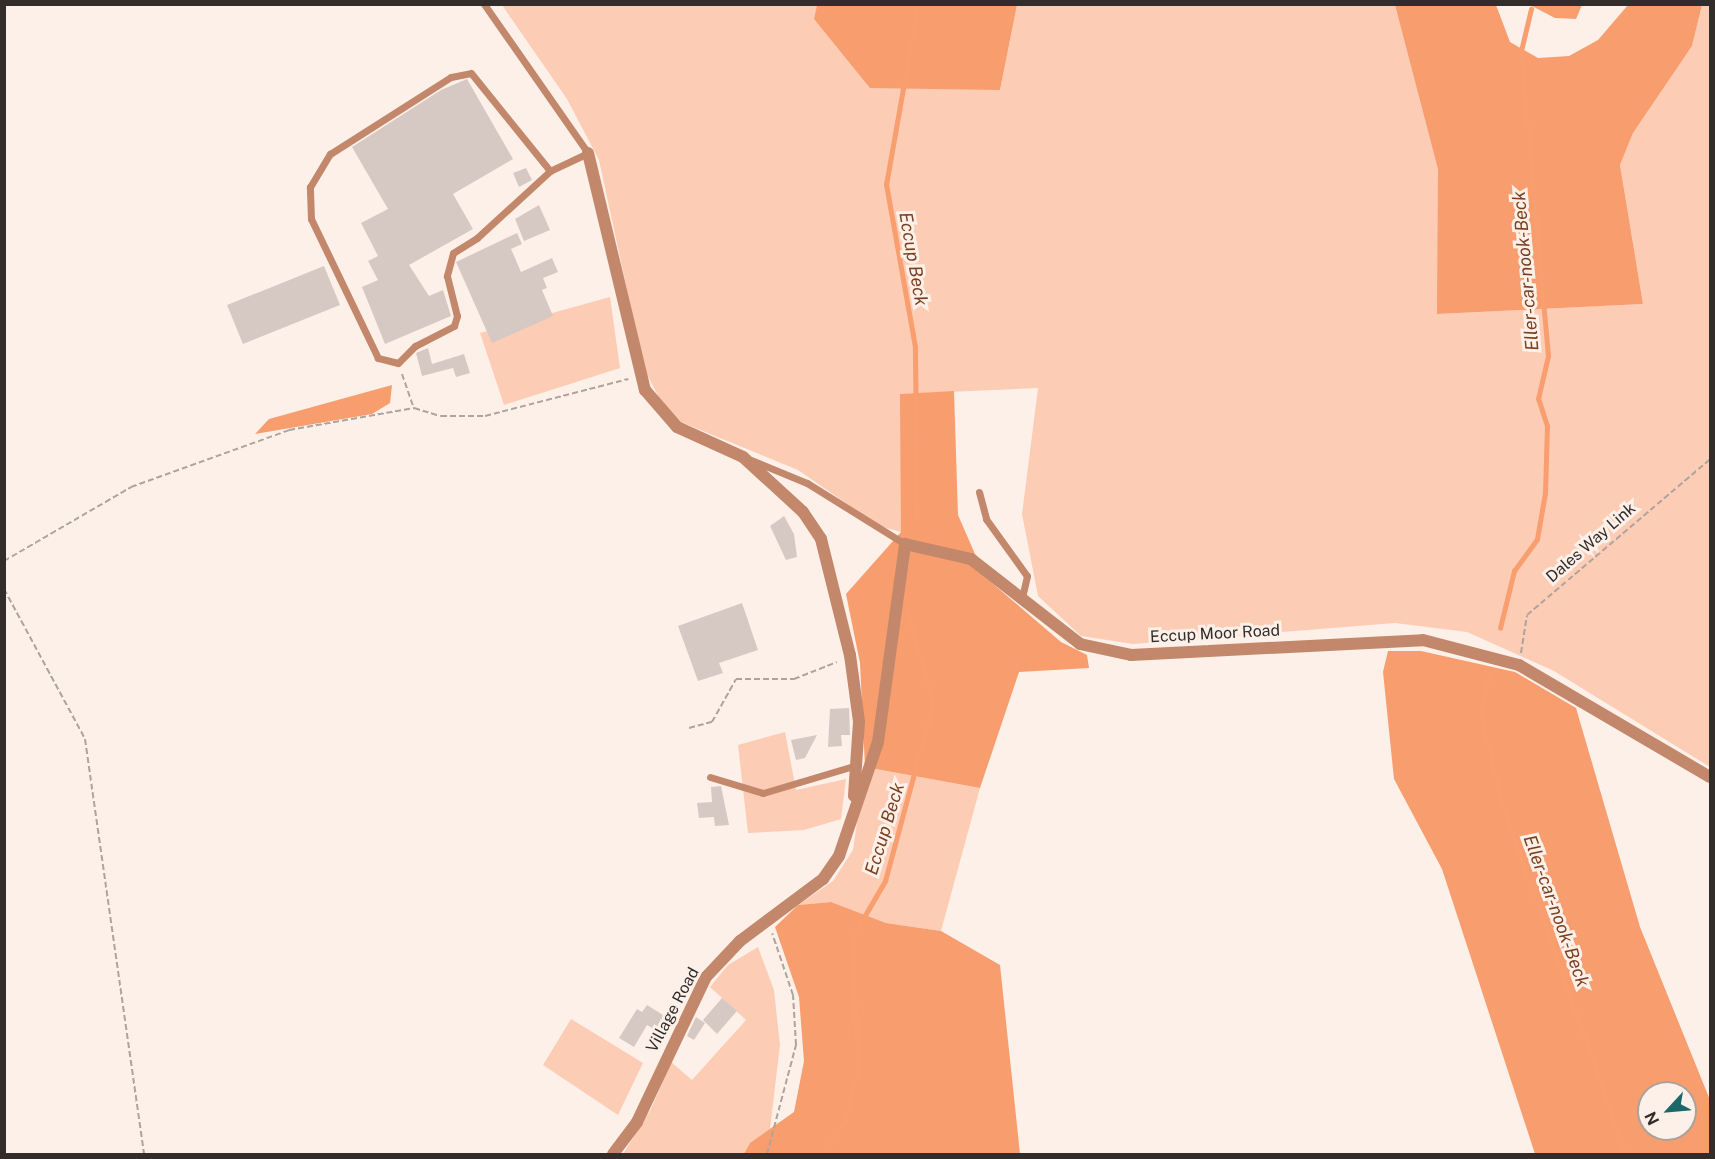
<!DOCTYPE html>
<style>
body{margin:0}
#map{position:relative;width:1715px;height:1159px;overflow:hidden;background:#fdf0e9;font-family:"Public Sans",sans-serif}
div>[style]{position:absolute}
.green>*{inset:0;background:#fdccb4}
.forest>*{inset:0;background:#f79d6e}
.water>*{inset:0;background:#f89e6f}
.stream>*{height:4.5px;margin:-2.25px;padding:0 2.25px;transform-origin:2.25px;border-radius:2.25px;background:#f89e6f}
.building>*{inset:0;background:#d6c9c3}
.path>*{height:2px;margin-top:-1px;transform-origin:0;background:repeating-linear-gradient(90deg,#ada49e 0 6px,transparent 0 9px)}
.lane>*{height:7px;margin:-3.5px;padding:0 3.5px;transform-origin:3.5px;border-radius:3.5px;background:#c3886b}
.street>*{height:12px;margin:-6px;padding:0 6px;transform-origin:6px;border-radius:6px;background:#c3886b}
span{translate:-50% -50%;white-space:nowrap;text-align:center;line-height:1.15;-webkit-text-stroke:6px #fdf0e9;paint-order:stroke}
.street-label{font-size:16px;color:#322d2a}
.water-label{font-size:18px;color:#7a3f1f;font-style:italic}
.frame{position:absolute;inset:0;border:6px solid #322d2a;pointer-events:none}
.north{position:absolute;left:1637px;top:1081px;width:60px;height:60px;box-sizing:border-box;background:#fdf0e9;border:2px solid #aca29d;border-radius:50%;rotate:244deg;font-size:16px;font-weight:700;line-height:24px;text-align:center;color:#322d2a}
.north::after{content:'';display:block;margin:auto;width:21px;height:27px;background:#1a686a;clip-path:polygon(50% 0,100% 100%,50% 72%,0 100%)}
</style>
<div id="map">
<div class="green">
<div style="clip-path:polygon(502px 5px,817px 5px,814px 20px,1000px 90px,1017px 5px,1395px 5px,1439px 168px,1438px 314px,1643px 304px,1620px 165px,1633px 133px,1692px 46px,1702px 5px,1710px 5px,1710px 767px,1554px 671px,1467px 632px,1395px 623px,1133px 644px,1081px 636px,1038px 596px,1022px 514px,1038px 388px,901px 394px,901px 532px,879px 526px,798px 470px,681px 422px,661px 401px,644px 369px,599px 160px,567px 99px)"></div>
<div style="clip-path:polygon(610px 297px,620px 368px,504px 405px,480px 333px)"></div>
<div style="clip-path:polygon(785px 732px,796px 790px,846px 779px,841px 819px,804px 830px,748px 833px,738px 745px)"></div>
<div style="clip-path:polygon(865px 767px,980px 788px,941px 931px,886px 923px,831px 902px,798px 905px,833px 881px,853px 850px)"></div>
<div style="clip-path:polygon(758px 947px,774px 990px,780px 1045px,770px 1129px,744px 1154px,623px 1154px,651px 1109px,671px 1062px,692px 1080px,746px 1020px,710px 987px,728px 965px)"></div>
<div style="clip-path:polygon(571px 1019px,643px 1063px,618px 1115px,543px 1065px)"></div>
</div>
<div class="forest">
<div style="clip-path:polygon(817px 5px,1017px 5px,1000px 90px,870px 88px,814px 19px)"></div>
<div style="clip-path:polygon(1395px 5px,1496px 5px,1510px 42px,1538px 58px,1569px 56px,1598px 40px,1628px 5px,1702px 5px,1692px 46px,1633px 133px,1620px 165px,1643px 304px,1437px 314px,1438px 169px)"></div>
<div style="clip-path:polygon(392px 385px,390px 403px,372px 414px,255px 434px,269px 419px)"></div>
<div style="clip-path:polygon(954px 391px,958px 515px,985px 577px,1061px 642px,1087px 655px,1089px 668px,1019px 672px,980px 788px,865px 767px,860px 663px,846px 594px,901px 532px,900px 394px)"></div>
<div style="clip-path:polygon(evenodd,1388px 651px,1421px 651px,1515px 672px,1576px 708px,1640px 927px,1710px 1100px,1710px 1154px,1535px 1154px,1442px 869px,1394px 779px,1383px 672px,1388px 651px,1649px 1093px,1685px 1093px,1685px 1129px,1649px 1129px,1649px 1093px)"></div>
<div style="clip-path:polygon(831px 902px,886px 923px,941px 931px,1000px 965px,1020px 1154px,744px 1154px,750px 1143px,794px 1112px,804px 1061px,799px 997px,775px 927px,798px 905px)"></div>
</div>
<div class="water">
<div style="clip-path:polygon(1530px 5px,1530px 4px,1582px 5px,1576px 19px,1555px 18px)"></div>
</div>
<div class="stream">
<div style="left:917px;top:521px;width:174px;rotate:-90.7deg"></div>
<div style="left:915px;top:347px;width:165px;rotate:-100.1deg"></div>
<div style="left:886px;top:185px;width:184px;rotate:-80deg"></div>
<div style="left:1500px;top:628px;width:59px;rotate:-76.2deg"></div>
<div style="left:1514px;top:571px;width:39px;rotate:-54deg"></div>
<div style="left:1537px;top:539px;width:47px;rotate:-80.1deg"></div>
<div style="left:1545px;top:493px;width:67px;rotate:-88.3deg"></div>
<div style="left:1547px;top:426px;width:28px;rotate:-108deg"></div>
<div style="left:1538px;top:399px;width:44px;rotate:-76.9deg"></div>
<div style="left:1548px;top:356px;width:306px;rotate:-95.1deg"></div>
<div style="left:1521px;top:51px;width:43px;rotate:-76.6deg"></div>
<div style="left:1490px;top:674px;width:42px;rotate:102.4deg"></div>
<div style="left:1481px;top:715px;width:97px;rotate:76.3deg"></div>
<div style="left:1504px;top:809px;width:366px;rotate:70.5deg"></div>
<div style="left:821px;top:1154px;width:40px;rotate:-53deg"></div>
<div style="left:845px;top:1122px;width:51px;rotate:-76.5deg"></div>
<div style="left:857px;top:1072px;width:136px;rotate:-91.7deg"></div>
<div style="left:853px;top:936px;width:64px;rotate:-59.8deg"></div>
<div style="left:885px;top:881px;width:184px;rotate:-74.9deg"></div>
<div style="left:933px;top:703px;width:99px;rotate:-105.9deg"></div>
</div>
<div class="building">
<div style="clip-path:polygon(467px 79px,513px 159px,453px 194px,473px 229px,409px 265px,429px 296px,443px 290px,451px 316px,385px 344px,362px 287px,378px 280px,368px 261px,378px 256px,361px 223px,388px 209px,352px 147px,441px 90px)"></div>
<div style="clip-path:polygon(526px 168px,532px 180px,519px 187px,513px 173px)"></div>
<div style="clip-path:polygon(539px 205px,550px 230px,524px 241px,515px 219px)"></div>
<div style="clip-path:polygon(517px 233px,522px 244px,511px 249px,521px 272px,552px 258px,558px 272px,543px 278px,547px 288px,542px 290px,553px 316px,492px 343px,456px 262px)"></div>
<div style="clip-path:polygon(324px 266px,340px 305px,243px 344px,227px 305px)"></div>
<div style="clip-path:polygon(428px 348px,432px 364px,464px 354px,470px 373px,456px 377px,453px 368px,422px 376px,416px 353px)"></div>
<div style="clip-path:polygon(784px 516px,794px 534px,797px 557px,786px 560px,770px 526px)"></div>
<div style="clip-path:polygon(742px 603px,758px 650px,719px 663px,723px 673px,698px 681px,678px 626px)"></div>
<div style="clip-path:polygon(849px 708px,850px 735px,841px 735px,842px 746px,828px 747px,830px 709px)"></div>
<div style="clip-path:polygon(817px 735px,805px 758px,796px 760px,791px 740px)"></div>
<div style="clip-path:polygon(721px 786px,729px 825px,715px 826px,714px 817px,699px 818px,697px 803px,712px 802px,711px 787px)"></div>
<div style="clip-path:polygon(722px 998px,737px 1011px,717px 1034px,703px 1020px)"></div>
<div style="clip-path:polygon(647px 1005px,671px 1020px,662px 1034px,647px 1025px,634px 1047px,619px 1038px,637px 1009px,642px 1012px)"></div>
<div style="clip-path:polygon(696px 1017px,705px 1023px,694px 1040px,687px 1036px)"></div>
</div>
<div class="path">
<div style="left:402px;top:374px;width:36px;rotate:71deg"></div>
<div style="left:4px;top:561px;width:147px;rotate:-30.2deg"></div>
<div style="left:131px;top:487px;width:168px;rotate:-19.8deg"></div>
<div style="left:289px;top:430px;width:127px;rotate:-10deg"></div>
<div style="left:414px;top:408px;width:28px;rotate:17deg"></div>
<div style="left:441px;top:416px;width:44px"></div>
<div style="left:485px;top:416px;width:148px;rotate:-14.5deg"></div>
<div style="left:4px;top:589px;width:170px;rotate:61.6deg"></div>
<div style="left:85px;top:739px;width:419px;rotate:81.9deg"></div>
<div style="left:1521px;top:653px;width:38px;rotate:-81deg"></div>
<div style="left:1527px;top:615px;width:240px;rotate:-40.4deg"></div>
<div style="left:689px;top:728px;width:24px;rotate:-15deg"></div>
<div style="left:712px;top:722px;width:49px;rotate:-60.8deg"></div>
<div style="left:736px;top:679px;width:58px"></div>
<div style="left:794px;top:679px;width:46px;rotate:-21.6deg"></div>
<div style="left:767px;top:1154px;width:113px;rotate:-75.1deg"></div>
<div style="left:796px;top:1045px;width:50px;rotate:-93.4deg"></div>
<div style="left:793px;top:995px;width:65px;rotate:-108.7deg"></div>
</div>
<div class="lane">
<div style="left:484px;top:4px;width:182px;rotate:55.1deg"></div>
<div style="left:588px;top:153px;width:42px;rotate:154.7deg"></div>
<div style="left:550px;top:171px;width:99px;rotate:137.5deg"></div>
<div style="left:477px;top:238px;width:28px;rotate:148deg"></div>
<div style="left:453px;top:253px;width:24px;rotate:105deg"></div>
<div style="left:447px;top:276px;width:41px;rotate:76deg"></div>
<div style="left:457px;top:316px;width:10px;rotate:107deg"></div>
<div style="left:454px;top:326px;width:44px;rotate:152.9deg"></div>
<div style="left:415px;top:346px;width:24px;rotate:135deg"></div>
<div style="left:398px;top:363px;width:21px;rotate:-166deg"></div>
<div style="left:378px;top:358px;width:154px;rotate:-115.7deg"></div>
<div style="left:311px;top:219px;width:32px;rotate:-92deg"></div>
<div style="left:310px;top:187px;width:39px;rotate:-59deg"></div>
<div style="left:330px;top:154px;width:143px;rotate:-32.5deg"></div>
<div style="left:451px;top:77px;width:20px;rotate:-11deg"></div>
<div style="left:471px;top:73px;width:126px;rotate:51.1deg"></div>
<div style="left:751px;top:460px;width:61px;rotate:22.3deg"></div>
<div style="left:807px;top:483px;width:115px;rotate:31.9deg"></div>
<div style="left:979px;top:492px;width:28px;rotate:75deg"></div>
<div style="left:986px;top:519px;width:70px;rotate:54.3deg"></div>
<div style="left:1027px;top:576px;width:23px;rotate:103deg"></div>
<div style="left:710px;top:777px;width:55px;rotate:16.8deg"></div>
<div style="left:763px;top:793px;width:98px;rotate:-16.6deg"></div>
</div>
<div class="street">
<div style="left:588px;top:153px;width:244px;rotate:76.5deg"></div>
<div style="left:645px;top:390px;width:49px;rotate:49.1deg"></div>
<div style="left:677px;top:427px;width:72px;rotate:24.4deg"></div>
<div style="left:743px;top:457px;width:81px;rotate:42.5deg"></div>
<div style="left:803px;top:512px;width:32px;rotate:56deg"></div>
<div style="left:821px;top:539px;width:120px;rotate:76deg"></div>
<div style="left:850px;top:655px;width:68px;rotate:82.3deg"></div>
<div style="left:859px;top:722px;width:74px;rotate:93.9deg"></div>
<div style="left:613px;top:1154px;width:40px;rotate:-53deg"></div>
<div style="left:637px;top:1122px;width:161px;rotate:-64.6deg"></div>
<div style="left:706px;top:977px;width:50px;rotate:-46.6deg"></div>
<div style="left:740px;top:941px;width:104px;rotate:-36.8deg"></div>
<div style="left:823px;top:879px;width:28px;rotate:-55deg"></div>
<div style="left:839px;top:856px;width:120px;rotate:-71.1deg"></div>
<div style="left:878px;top:742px;width:200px;rotate:-82.2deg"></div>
<div style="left:905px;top:544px;width:68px;rotate:12.8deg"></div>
<div style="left:971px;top:559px;width:138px;rotate:37.9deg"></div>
<div style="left:1080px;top:644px;width:52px;rotate:12.2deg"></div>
<div style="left:1131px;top:655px;width:292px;rotate:-2.9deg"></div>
<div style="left:1423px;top:640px;width:99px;rotate:14.6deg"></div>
<div style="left:1519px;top:665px;width:221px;rotate:30.4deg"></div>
</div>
<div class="street-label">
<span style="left:1591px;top:543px;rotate:-41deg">Dales Way Link</span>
<span style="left:1215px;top:634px;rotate:-3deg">Eccup Moor Road</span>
<span style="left:673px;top:1010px;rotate:-62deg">Village Road</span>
</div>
<div class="water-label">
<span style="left:913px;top:259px;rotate:80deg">Eccup Beck</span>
<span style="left:1526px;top:271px;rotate:-95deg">Eller-car-nook-Beck</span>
<span style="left:885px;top:829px;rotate:-73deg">Eccup Beck</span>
<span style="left:1556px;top:911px;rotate:70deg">Eller-car-nook-Beck</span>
</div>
<div class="frame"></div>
<div class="north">N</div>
</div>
